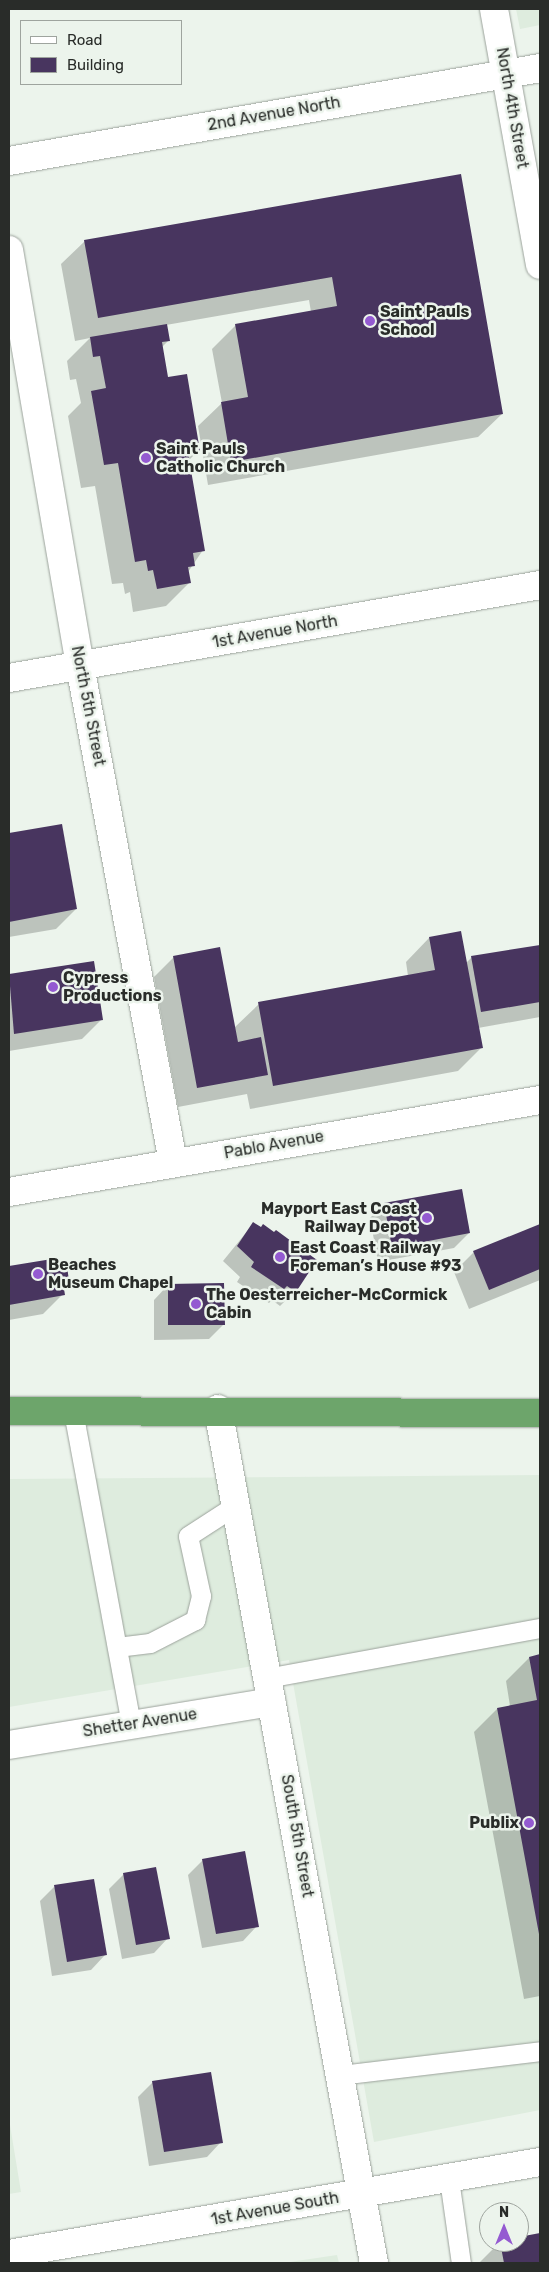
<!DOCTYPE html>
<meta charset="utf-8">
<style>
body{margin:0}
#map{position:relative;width:549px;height:2272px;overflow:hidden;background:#ecf4ec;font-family:Rubik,sans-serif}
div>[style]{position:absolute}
.built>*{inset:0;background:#deecde}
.shadow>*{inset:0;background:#0003}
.building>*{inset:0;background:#48355f}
.roads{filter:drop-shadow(0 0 1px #9ba29b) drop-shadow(0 0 1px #9ba29b)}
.lane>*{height:19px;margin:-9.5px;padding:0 9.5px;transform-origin:9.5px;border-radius:9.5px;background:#fff}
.street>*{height:28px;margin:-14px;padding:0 14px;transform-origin:14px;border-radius:14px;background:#fff}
.highway>*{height:28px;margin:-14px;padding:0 14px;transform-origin:14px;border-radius:14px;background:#6da56b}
.dots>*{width:14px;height:14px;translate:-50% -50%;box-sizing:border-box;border:2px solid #ecf4ec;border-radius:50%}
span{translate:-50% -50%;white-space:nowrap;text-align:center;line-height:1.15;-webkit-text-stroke:5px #ecf4ec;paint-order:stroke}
.street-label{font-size:16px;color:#292c29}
.poi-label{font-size:16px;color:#292c29;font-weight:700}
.left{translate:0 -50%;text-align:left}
.right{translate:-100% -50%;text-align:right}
.frame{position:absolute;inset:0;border:10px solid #292c29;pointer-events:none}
.legend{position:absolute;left:20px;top:20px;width:162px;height:65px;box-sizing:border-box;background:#ecf4ec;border:1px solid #9ea49e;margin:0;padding:6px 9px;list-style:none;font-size:15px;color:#292c29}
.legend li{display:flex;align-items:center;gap:10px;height:25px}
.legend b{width:25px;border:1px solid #9ea49e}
.north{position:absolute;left:479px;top:2202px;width:50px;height:50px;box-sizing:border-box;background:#ecf4ec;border:1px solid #9ea49e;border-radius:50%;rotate:0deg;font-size:14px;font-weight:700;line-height:20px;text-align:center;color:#292c29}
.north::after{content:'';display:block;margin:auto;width:18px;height:22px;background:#945ad1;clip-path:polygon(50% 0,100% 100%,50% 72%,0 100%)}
</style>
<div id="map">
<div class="built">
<div style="clip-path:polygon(516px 9px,540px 9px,540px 25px,520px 29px)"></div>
<div style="clip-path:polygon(540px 1475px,540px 2110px,374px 2142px,289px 1660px,9px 1707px,9px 1479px)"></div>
<div style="clip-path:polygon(9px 2119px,21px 2192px,9px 2194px)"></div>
<div style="clip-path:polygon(337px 2255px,339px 2263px,283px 2263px)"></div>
</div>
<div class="shadow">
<div style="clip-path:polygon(460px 175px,502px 414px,478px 437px,208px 485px,198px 426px,222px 403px,212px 349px,236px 325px,311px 312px,309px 300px,166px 325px,169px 340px,162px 347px,167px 379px,199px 450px,188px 461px,203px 550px,188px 572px,189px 583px,166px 606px,133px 612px,130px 592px,125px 594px,123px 583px,112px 584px,95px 486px,81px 488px,68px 416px,81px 403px,76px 379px,70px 380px,67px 361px,90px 338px,75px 341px,61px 264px,85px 241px)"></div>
<div style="clip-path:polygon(61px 825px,76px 909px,56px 929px,9px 937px,9px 834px)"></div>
<div style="clip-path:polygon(460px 932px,466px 963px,472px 957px,540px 946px,540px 1017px,478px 1028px,482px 1047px,458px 1071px,250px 1109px,247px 1094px,178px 1107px,154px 977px,174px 957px,234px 1028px,259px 1004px,408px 976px,406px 962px,429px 938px)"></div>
<div style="clip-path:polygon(93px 962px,102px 1019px,82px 1039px,9px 1051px,9px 976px)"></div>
<div style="clip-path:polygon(384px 1204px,469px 1233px,454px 1248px,378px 1262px,370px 1218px)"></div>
<div style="clip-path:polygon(253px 1224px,316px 1260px,295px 1291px,280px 1306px,272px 1300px,269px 1303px,237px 1282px,240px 1277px,223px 1261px)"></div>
<div style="clip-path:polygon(540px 1225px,540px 1280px,469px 1309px,454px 1272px,474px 1252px)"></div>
<div style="clip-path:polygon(57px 1259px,58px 1269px,68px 1281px,62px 1286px,63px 1294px,43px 1314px,9px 1320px,9px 1267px)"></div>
<div style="clip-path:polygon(168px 1285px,224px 1324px,209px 1339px,154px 1340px,154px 1300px)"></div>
<div style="clip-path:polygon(540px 1656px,540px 1996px,524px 1999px,474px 1732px,497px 1709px,510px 1706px,506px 1681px,529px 1658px)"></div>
<div style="clip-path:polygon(203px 1860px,257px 1926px,243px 1941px,202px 1948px,188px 1875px)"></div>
<div style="clip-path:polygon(124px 1874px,168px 1938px,154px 1953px,122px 1959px,109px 1889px)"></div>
<div style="clip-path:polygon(54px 1887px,105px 1955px,91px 1970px,52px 1976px,40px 1901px)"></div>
<div style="clip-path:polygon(153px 2082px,221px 2142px,207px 2157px,149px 2166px,138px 2097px)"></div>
<div style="clip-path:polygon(540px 2235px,540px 2263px,479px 2263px,500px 2242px,519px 2242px,519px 2238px)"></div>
</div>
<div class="building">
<div style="clip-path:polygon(461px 174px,503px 414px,231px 462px,221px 402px,248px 397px,235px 324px,337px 306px,332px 277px,98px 318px,84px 240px)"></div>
<div style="clip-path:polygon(167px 324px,170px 341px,162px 342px,168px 377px,187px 374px,200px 451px,188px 453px,205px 551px,193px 553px,195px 566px,188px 567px,191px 583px,157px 589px,153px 570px,148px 571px,146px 560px,135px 562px,118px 463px,104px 465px,91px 391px,106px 388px,100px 356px,93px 357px,90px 337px)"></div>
<div style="clip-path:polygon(62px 824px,77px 909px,9px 922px,9px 833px)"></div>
<div style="clip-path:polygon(461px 931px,483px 1048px,273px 1086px,258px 1002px,435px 970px,429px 937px)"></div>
<div style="clip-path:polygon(540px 945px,540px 1002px,481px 1012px,471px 956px)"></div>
<div style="clip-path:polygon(220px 947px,238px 1042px,261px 1037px,268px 1075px,197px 1088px,173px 956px)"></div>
<div style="clip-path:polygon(94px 961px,103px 1020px,14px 1034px,9px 974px)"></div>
<div style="clip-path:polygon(462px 1189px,470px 1233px,392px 1248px,384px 1203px)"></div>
<div style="clip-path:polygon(253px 1222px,261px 1227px,263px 1224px,274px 1232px,276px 1230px,317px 1260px,296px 1292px,287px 1286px,284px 1289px,251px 1267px,254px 1262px,237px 1246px)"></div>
<div style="clip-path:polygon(540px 1224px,540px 1269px,489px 1290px,473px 1251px)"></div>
<div style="clip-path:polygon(58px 1258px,60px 1267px,67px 1266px,69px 1281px,63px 1283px,65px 1295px,9px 1305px,9px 1266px)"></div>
<div style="clip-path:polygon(224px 1283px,225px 1325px,168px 1325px,168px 1284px)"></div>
<div style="clip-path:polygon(540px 1654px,540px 1933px,539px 1934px,497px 1708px,537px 1700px,529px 1657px)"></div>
<div style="clip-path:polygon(245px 1851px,259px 1927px,216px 1934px,202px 1859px)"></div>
<div style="clip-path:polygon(156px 1867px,170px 1939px,136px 1945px,123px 1873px)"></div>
<div style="clip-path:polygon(94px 1879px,107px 1955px,67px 1962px,54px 1885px)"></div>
<div style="clip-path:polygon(211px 2072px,223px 2143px,164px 2152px,152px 2081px)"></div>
<div style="clip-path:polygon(540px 2233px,540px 2263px,504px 2263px,500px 2242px,519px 2242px,519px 2237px)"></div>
</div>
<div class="roads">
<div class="lane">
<div style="left:73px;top:1411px;width:319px;rotate:79.5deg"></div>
<div style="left:117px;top:1647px;width:33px;rotate:-7deg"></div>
<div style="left:150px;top:1643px;width:51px;rotate:-27.1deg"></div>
<div style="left:195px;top:1620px;width:25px;rotate:-76deg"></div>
<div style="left:201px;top:1596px;width:61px;rotate:-102.2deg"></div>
<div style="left:188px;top:1536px;width:57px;rotate:-32.9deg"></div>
<div style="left:267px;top:1678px;width:278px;rotate:-10.4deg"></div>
<div style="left:340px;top:2075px;width:201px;rotate:-6.8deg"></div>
<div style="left:449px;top:2179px;width:85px;rotate:81.9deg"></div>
</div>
<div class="street">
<div style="left:494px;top:9px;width:260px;rotate:79.8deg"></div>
<div style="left:9px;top:161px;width:539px;rotate:-9.93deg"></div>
<div style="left:9px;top:250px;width:422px;rotate:80.3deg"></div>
<div style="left:80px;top:666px;width:505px;rotate:79.38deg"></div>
<div style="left:9px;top:678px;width:539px;rotate:-9.93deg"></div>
<div style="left:9px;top:1192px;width:539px;rotate:-9.83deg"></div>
<div style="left:218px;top:1409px;width:868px;rotate:79.65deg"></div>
<div style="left:9px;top:1745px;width:266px;rotate:-9.3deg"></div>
<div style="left:9px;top:2254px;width:539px;rotate:-9.83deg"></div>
</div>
<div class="highway">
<div style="left:9px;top:1411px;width:531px;rotate:0.22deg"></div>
</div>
</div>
<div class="dots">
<div style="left:370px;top:321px;background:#945ad1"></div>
<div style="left:146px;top:458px;background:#945ad1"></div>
<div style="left:53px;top:987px;background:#945ad1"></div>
<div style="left:427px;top:1218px;background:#945ad1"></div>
<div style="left:280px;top:1257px;background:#945ad1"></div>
<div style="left:38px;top:1274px;background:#945ad1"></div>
<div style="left:196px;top:1304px;background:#945ad1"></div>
<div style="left:529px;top:1823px;background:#945ad1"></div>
</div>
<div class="street-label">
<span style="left:512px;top:108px;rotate:80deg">North 4th Street</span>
<span style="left:274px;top:114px;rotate:-10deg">2nd Avenue North</span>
<span style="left:275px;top:632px;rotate:-10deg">1st Avenue North</span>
<span style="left:88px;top:706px;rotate:79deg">North 5th Street</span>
<span style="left:274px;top:1145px;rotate:-10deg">Pablo Avenue</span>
<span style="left:140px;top:1723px;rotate:-9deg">Shetter Avenue</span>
<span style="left:297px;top:1836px;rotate:80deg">South 5th Street</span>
<span style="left:275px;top:2209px;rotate:-10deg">1st Avenue South</span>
</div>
<div class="poi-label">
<span class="left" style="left:380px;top:321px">Saint Pauls<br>School</span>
<span class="left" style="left:156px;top:458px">Saint Pauls<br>Catholic Church</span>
<span class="left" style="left:63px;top:987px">Cypress<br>Productions</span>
<span class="right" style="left:417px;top:1218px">Mayport East Coast<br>Railway Depot</span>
<span class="left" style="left:290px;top:1257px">East Coast Railway<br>Foreman’s House #93</span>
<span class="left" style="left:48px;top:1274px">Beaches<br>Museum Chapel</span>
<span class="left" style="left:206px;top:1304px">The Oesterreicher-McCormick<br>Cabin</span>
<span class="right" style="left:519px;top:1823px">Publix</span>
</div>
<div class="frame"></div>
<ul class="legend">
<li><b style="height:6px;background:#fff"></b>Road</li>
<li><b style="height:14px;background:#48355f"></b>Building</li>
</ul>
<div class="north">N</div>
</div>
